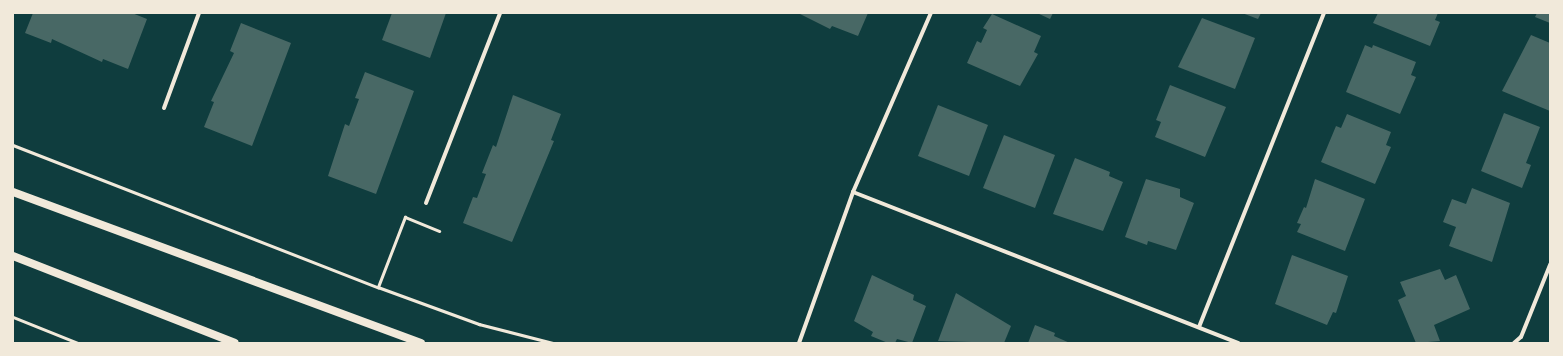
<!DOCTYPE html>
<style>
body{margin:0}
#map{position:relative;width:1563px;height:356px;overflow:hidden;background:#0f3d3e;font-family:"Roboto Serif",serif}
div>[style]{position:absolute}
.building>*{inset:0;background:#486865}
.path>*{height:2.5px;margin:-1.25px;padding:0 1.25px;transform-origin:1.25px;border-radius:1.25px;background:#f1e9da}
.minor>*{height:4px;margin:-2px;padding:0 2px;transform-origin:2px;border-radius:2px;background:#f1e9da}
.secondary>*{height:8px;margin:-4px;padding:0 4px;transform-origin:4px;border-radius:4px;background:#f1e9da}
span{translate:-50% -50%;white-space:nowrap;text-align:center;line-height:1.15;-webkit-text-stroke:3.5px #f1e9da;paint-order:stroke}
.frame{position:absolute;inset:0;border:14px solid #f1e9da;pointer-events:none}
</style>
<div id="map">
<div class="building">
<div style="clip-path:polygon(33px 13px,132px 13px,147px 19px,128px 69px,103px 59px,102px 62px,52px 39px,51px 43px,25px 33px)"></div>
<div style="clip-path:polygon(392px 13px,446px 13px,430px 58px,382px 40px)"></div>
<div style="clip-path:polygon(798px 13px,868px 13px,858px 36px,832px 26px,830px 29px)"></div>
<div style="clip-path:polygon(1037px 13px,1053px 13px,1050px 19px)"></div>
<div style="clip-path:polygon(1242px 13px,1261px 13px,1258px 19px)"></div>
<div style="clip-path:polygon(1378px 13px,1438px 13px,1435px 20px,1440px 22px,1430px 46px,1373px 23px)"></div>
<div style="clip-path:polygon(1537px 13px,1550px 13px,1550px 23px,1535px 17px)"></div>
<div style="clip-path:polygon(992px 14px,1041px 36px,1034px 52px,1038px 54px,1020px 86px,967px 63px,977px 41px,981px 43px,987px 30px,983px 28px)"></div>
<div style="clip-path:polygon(1202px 18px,1255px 38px,1235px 89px,1178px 67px)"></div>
<div style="clip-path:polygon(241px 23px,291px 43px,252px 146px,204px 127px,214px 102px,211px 101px,234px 53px,230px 51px)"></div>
<div style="clip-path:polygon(1531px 35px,1550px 43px,1550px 111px,1502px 91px)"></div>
<div style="clip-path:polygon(1365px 45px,1372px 48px,1373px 45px,1416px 62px,1411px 75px,1416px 77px,1400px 114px,1346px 92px)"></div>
<div style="clip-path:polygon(365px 72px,414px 91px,376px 194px,328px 176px,345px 124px,349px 126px,359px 99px,355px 98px)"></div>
<div style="clip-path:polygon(1170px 85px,1226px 107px,1205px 157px,1155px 137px,1161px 122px,1156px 120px)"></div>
<div style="clip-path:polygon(513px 95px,561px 114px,551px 140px,554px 141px,512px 242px,463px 223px,473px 197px,477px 198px,486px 174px,482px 173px,493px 145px,496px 147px)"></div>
<div style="clip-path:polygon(938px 105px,988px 125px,969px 176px,918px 156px)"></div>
<div style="clip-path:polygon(1504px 113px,1540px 127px,1526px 163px,1531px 165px,1522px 188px,1481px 171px)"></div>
<div style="clip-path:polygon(1347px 114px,1391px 132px,1386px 145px,1391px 147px,1375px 184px,1321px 162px,1336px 126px,1341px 128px)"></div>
<div style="clip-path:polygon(1004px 135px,1055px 155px,1035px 208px,983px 188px)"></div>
<div style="clip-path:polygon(1075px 158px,1110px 172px,1109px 176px,1123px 182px,1103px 231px,1053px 214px)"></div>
<div style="clip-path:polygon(1146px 179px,1180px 189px,1180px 197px,1194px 203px,1176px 250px,1148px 241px,1147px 245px,1125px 237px)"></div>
<div style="clip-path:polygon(1315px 179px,1365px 199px,1345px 251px,1297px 232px,1301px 224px,1297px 223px,1304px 207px,1306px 208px)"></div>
<div style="clip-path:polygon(1472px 188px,1510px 203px,1492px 262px,1449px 246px,1456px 227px,1443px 222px,1452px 199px,1466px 204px)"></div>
<div style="clip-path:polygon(1292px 255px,1348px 276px,1336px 313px,1333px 312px,1327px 325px,1275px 304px)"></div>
<div style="clip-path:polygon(1440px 269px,1445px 280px,1456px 275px,1470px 309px,1434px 325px,1440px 341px,1416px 343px,1398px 300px,1406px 296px,1400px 282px)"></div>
<div style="clip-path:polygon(872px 275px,914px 295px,913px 300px,926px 306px,912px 343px,897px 339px,895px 343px,888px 343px,871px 336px,873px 332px,854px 321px)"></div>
<div style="clip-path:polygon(956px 293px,1011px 326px,1004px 343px,938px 341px)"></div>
<div style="clip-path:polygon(1035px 325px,1055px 333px,1054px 336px,1070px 343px,1028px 343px)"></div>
</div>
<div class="path">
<div style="left:13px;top:145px;width:392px;rotate:21.3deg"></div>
<div style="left:378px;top:287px;width:108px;rotate:20.1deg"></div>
<div style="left:479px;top:324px;width:76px;rotate:14.4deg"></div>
<div style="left:378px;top:287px;width:75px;rotate:-68.9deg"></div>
<div style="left:405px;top:217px;width:37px;rotate:22deg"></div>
<div style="left:13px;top:317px;width:70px;rotate:21.8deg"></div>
</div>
<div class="minor">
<div style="left:164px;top:108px;width:101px;rotate:-69.8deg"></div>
<div style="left:853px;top:192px;width:414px;rotate:21.4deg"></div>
<div style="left:426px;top:203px;width:204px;rotate:-68.7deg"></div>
<div style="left:1199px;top:327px;width:338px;rotate:-68.3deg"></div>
<div style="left:799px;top:343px;width:160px;rotate:-70.3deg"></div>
<div style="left:853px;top:192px;width:195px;rotate:-66.5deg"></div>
<div style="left:1514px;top:343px;width:9px;rotate:-41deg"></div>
<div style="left:1521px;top:337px;width:78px;rotate:-68.1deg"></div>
</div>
<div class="secondary">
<div style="left:13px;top:192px;width:435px;rotate:20.3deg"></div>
<div style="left:13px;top:256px;width:238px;rotate:21.4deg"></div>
</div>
<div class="frame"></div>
</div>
